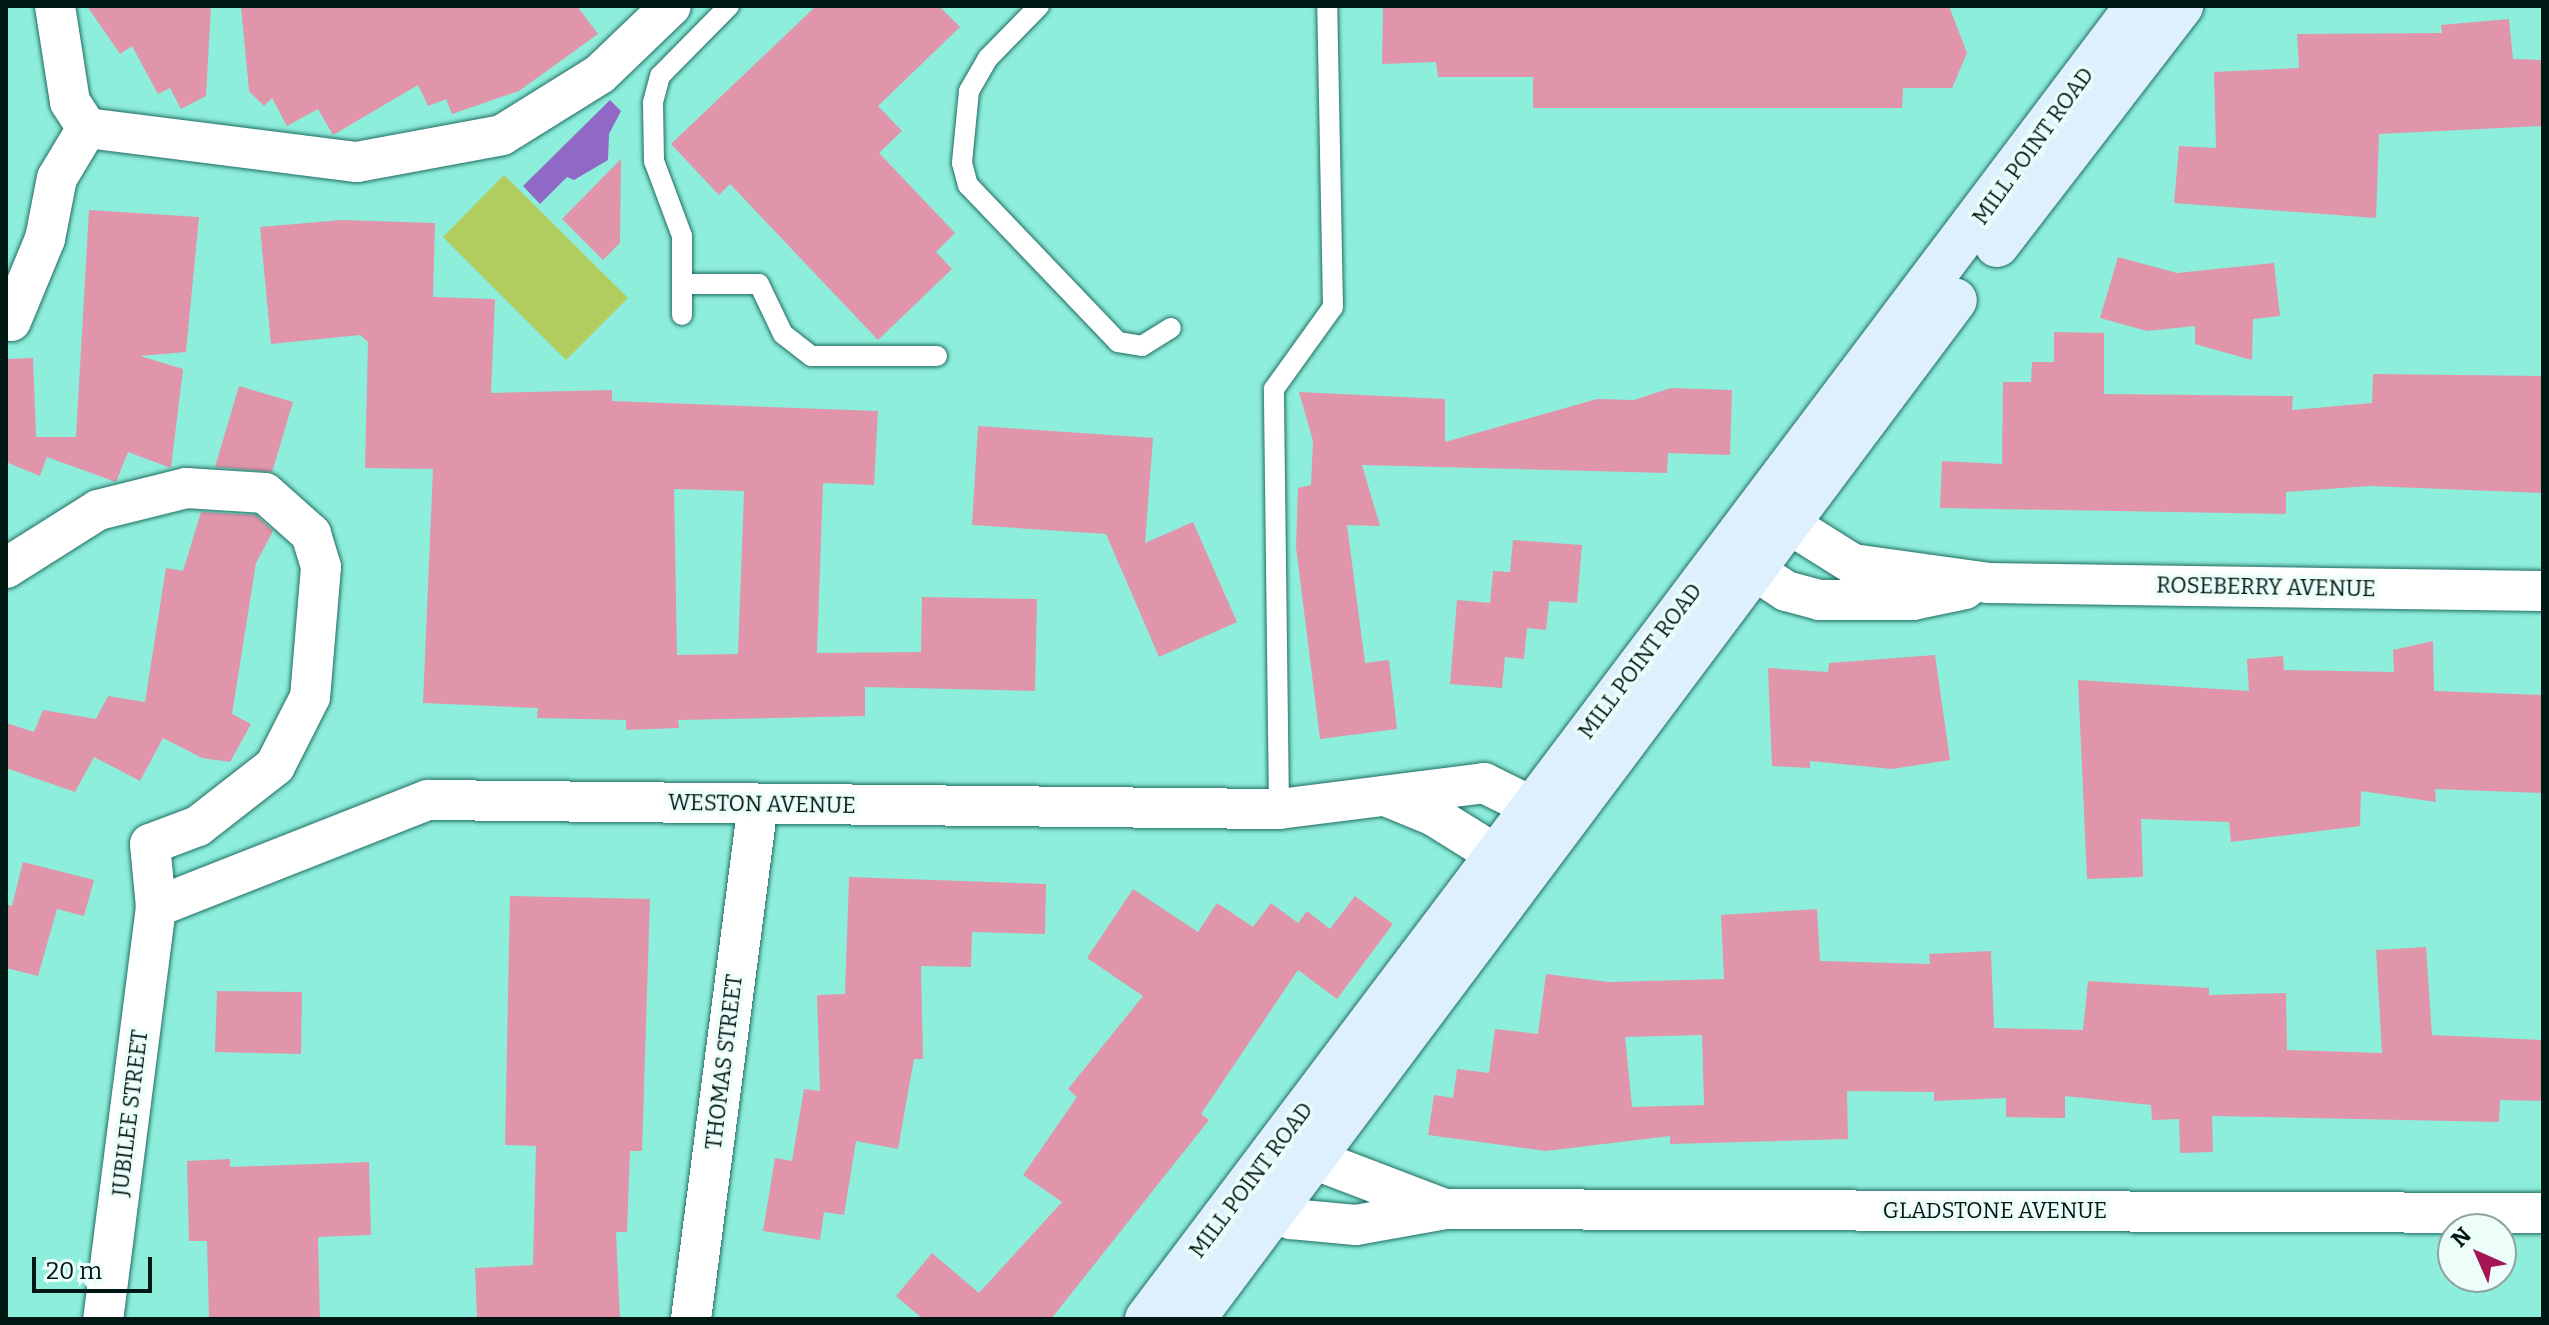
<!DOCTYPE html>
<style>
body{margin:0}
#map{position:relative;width:2549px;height:1325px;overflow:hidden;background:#8eeedc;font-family:Bitter,serif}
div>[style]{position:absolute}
.green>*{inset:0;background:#b1cc5f}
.water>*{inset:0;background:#9069c7}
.building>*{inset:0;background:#e095aa}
.roads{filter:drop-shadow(0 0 2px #216d62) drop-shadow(0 0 2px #216d62)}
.lane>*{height:20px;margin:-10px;padding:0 10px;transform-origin:10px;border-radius:10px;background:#fff}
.street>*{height:40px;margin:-20px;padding:0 20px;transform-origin:20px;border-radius:20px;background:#fff}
.secondary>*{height:44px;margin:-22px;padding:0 22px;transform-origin:22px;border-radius:22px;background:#def0fd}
span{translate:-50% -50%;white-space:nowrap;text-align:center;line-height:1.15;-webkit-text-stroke:6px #edfefa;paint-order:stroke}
.street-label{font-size:22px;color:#001814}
.frame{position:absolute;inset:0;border:8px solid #001814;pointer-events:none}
.north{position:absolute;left:2437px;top:1213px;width:80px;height:80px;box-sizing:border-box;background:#edfefa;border:2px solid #8ea29e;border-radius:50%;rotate:315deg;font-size:22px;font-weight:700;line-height:32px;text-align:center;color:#001814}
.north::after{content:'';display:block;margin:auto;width:28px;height:36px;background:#a61657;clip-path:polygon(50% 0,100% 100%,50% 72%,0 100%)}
.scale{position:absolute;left:32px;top:1257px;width:120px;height:36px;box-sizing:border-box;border:4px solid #001814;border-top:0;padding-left:10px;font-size:24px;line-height:28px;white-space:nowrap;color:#001814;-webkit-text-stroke:6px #edfefa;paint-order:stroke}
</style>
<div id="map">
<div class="green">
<div style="clip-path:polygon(504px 175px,628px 298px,566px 360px,443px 237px)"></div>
</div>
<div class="water">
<div style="clip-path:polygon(610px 100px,621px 111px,609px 134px,608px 160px,574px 180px,567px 177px,540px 204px,523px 186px)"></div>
</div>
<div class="building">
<div style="clip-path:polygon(87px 6px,211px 6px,206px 96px,181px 109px,170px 88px,158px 94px,132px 46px,120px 54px)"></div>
<div style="clip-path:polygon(241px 6px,577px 6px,598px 34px,519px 91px,452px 114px,446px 99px,428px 106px,418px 85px,333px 135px,318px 109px,287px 126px,272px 98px,264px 106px,249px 91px)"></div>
<div style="clip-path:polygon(816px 6px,939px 6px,960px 27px,878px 106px,902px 131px,879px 153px,955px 233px,936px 252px,952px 269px,878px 340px,730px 184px,719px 195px,671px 144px)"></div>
<div style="clip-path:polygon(1383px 6px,1949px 6px,1967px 53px,1952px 88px,1903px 88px,1902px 108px,1533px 108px,1533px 77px,1438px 77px,1436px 62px,1382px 64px)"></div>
<div style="clip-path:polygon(2509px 19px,2513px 59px,2543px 60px,2543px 126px,2379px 134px,2376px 218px,2174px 203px,2179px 146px,2216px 148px,2214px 72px,2299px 68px,2297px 34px,2442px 33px,2441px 25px)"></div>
<div style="clip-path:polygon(621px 159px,620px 243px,603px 260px,562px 219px)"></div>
<div style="clip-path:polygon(89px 210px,199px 217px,186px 352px,140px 356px,183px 369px,171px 468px,128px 452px,116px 482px,47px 457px,40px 476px,6px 462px,6px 359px,33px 358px,36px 437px,76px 437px)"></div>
<div style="clip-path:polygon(evenodd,342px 220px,435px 223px,433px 297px,495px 299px,491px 393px,612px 390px,612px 401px,878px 411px,874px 485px,823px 483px,817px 653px,921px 652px,922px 597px,1037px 599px,1035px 691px,865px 687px,865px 716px,678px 720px,679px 728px,626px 730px,626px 720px,537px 718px,538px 708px,423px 703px,433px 469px,365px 468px,368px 342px,360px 335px,271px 344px,260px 227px,342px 220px,674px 489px,744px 491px,738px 654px,677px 655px,674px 489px)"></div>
<div style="clip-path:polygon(2118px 257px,2177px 273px,2274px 263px,2280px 316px,2253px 319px,2252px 360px,2195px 344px,2195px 326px,2147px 331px,2100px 318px)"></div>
<div style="clip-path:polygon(2054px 332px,2104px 333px,2104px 394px,2293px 396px,2292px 410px,2372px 403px,2373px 374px,2543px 376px,2543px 493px,2369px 486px,2286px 492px,2286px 514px,1940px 508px,1942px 461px,2002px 464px,2003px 382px,2031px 382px,2032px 362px,2054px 362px)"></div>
<div style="clip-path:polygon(239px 386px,293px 402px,272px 472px,215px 467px)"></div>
<div style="clip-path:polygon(1671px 388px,1732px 390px,1730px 455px,1668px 453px,1667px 473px,1362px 465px,1380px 526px,1347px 525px,1365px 663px,1389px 660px,1397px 729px,1320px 739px,1296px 547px,1298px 488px,1311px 485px,1313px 441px,1299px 392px,1445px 399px,1445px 442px,1597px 399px,1634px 400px)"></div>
<div style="clip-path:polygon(978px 426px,1153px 438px,1145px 543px,1193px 522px,1237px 622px,1159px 657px,1106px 534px,972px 525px)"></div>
<div style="clip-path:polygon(201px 512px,256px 515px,273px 531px,256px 563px,232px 714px,251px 724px,230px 762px,202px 758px,163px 738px,140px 781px,94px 757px,75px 792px,6px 768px,6px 723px,34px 732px,43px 710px,96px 719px,108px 696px,145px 702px,166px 568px,183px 571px)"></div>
<div style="clip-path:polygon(1513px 540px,1582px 545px,1577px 603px,1549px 601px,1546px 630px,1527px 628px,1524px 659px,1505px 657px,1502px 688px,1450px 684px,1457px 600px,1490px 603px,1493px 571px,1510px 572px)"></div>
<div style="clip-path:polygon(2433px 641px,2434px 691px,2543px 695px,2543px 793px,2435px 789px,2436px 802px,2361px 791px,2360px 826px,2231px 842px,2229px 822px,2141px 819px,2143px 877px,2087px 879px,2078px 680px,2249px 691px,2247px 659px,2283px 656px,2284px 670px,2394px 672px,2393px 650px)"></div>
<div style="clip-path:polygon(1935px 655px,1950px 760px,1892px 769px,1810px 761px,1810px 768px,1772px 766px,1768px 668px,1828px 672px,1829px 663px)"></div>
<div style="clip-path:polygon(23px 862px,94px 880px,84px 916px,57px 909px,38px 976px,6px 968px,6px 904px,12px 906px)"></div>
<div style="clip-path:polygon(849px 877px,1046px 884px,1045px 934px,972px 932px,971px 967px,921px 966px,923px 1059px,914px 1059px,898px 1149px,856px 1141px,844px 1215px,824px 1212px,820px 1240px,763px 1231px,775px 1158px,792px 1161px,804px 1089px,820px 1091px,817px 995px,845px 994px)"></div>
<div style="clip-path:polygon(1133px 889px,1198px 932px,1217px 903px,1253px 927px,1271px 903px,1298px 923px,1307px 911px,1330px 929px,1355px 896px,1393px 924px,1337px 999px,1298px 970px,1201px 1114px,1209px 1120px,1051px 1319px,923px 1319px,896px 1296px,932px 1253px,979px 1293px,1062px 1202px,1023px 1175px,1077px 1097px,1068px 1089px,1143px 996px,1087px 958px)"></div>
<div style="clip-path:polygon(510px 896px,650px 899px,642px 1151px,630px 1151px,627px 1232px,616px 1232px,620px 1319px,477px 1319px,475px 1268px,533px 1265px,536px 1146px,505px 1145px)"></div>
<div style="clip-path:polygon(evenodd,1817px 909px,1820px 961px,1930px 964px,1929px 954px,1991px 951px,1994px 1028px,2083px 1030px,2088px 981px,2209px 988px,2209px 995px,2286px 993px,2287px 1050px,2382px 1053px,2376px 950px,2426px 947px,2432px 1035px,2543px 1040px,2543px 1101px,2500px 1100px,2499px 1122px,2212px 1116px,2213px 1152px,2180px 1153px,2179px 1119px,2152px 1120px,2151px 1105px,2065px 1096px,2065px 1118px,2006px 1117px,2006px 1098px,1934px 1101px,1934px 1092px,1847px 1091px,1848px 1139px,1670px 1144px,1670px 1136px,1546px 1151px,1428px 1135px,1434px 1095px,1453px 1098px,1457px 1069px,1489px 1073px,1495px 1029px,1538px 1034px,1546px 974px,1609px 982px,1724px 979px,1721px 915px,1817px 909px,1702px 1035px,1704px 1105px,1632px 1107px,1625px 1037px,1702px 1035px)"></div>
<div style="clip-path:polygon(217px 991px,302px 992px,301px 1054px,215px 1052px)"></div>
<div style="clip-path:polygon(230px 1159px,230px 1167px,369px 1162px,371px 1235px,318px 1237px,320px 1319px,209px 1319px,207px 1241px,189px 1241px,187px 1161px)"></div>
</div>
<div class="roads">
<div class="lane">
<div style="left:729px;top:6px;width:98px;rotate:134.6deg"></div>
<div style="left:660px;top:76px;width:28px;rotate:105deg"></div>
<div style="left:653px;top:103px;width:58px;rotate:89deg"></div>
<div style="left:654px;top:161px;width:80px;rotate:69.5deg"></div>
<div style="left:682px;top:236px;width:48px;rotate:90deg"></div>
<div style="left:682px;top:284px;width:77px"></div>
<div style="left:759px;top:284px;width:55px;rotate:64.4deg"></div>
<div style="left:783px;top:334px;width:36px;rotate:38deg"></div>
<div style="left:811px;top:356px;width:126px"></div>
<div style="left:1039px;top:6px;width:73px;rotate:134.4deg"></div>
<div style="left:988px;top:58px;width:38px;rotate:120deg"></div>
<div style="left:969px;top:91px;width:72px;rotate:95.6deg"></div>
<div style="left:962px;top:163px;width:23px;rotate:75deg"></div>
<div style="left:968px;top:185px;width:217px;rotate:46.3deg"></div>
<div style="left:1118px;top:342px;width:24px;rotate:9deg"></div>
<div style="left:1142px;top:346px;width:34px;rotate:-32deg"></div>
<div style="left:682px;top:284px;width:31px;rotate:90deg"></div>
<div style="left:1279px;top:809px;width:420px;rotate:-90.7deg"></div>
<div style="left:1274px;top:389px;width:101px;rotate:-54.3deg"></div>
<div style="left:1333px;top:307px;width:301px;rotate:-91.1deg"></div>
</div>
<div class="street">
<div style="left:55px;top:6px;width:97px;rotate:81.1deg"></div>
<div style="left:70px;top:102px;width:31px;rotate:57deg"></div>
<div style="left:87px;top:128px;width:272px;rotate:7.2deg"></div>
<div style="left:357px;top:162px;width:147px;rotate:-10.5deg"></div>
<div style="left:502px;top:135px;width:115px;rotate:-31.9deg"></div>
<div style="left:600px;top:74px;width:98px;rotate:-43.8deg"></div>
<div style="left:11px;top:321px;width:89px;rotate:-67.5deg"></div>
<div style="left:45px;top:239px;width:62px;rotate:-78.9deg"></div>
<div style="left:57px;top:178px;width:58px;rotate:-59deg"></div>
<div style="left:1762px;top:507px;width:107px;rotate:32.1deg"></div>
<div style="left:1853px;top:564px;width:136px;rotate:8deg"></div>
<div style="left:1988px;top:583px;width:555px;rotate:0.83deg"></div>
<div style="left:1727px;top:552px;width:71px;rotate:33.5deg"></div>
<div style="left:1786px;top:591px;width:34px;rotate:15deg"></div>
<div style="left:1819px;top:600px;width:94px"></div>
<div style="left:1913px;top:600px;width:53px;rotate:-11.9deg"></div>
<div style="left:6px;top:568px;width:109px;rotate:-32.2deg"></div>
<div style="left:98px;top:510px;width:91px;rotate:-14deg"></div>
<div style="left:186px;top:488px;width:79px;rotate:3.6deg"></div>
<div style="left:265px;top:493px;width:62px;rotate:41.7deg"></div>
<div style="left:311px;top:534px;width:34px;rotate:73deg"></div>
<div style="left:321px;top:567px;width:130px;rotate:94.8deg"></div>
<div style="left:310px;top:697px;width:77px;rotate:116.9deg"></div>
<div style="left:275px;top:766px;width:98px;rotate:142.1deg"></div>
<div style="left:198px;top:826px;width:51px;rotate:159.4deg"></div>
<div style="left:150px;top:844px;width:63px;rotate:84.6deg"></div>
<div style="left:156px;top:907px;width:415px;rotate:97.3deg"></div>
<div style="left:1388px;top:797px;width:50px;rotate:22.4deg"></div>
<div style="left:1434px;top:816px;width:106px;rotate:31.9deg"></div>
<div style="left:156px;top:907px;width:292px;rotate:-21.5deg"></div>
<div style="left:428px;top:800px;width:851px;rotate:0.61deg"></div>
<div style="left:1279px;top:809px;width:207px;rotate:-7.2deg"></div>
<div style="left:1484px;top:783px;width:86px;rotate:26.3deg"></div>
<div style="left:1282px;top:1147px;width:171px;rotate:20.9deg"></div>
<div style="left:1246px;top:1196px;width:51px;rotate:27.1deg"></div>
<div style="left:1291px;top:1219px;width:65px;rotate:5.3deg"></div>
<div style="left:1356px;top:1225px;width:91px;rotate:-10.1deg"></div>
<div style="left:1446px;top:1209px;width:1097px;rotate:0.21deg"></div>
<div style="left:691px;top:1319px;width:519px;rotate:-82.59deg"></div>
</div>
<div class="secondary">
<div style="left:1997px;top:245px;width:302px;rotate:-52.4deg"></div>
<div style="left:1147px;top:1319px;width:1644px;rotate:-52.98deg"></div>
<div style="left:1193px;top:1319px;width:1272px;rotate:-53.21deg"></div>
</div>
</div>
<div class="street-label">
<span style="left:2033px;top:146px;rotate:-54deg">MILL POINT ROAD</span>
<span style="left:2266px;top:587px;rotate:1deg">ROSEBERRY AVENUE</span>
<span style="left:1640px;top:661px;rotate:-53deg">MILL POINT ROAD</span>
<span style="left:762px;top:804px;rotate:1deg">WESTON AVENUE</span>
<span style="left:724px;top:1062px;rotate:-83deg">THOMAS STREET</span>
<span style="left:130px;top:1113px;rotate:-83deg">JUBILEE STREET</span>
<span style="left:1251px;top:1180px;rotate:-53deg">MILL POINT ROAD</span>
<span style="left:1995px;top:1211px">GLADSTONE AVENUE</span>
</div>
<div class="frame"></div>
<div class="north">N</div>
<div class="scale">20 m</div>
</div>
